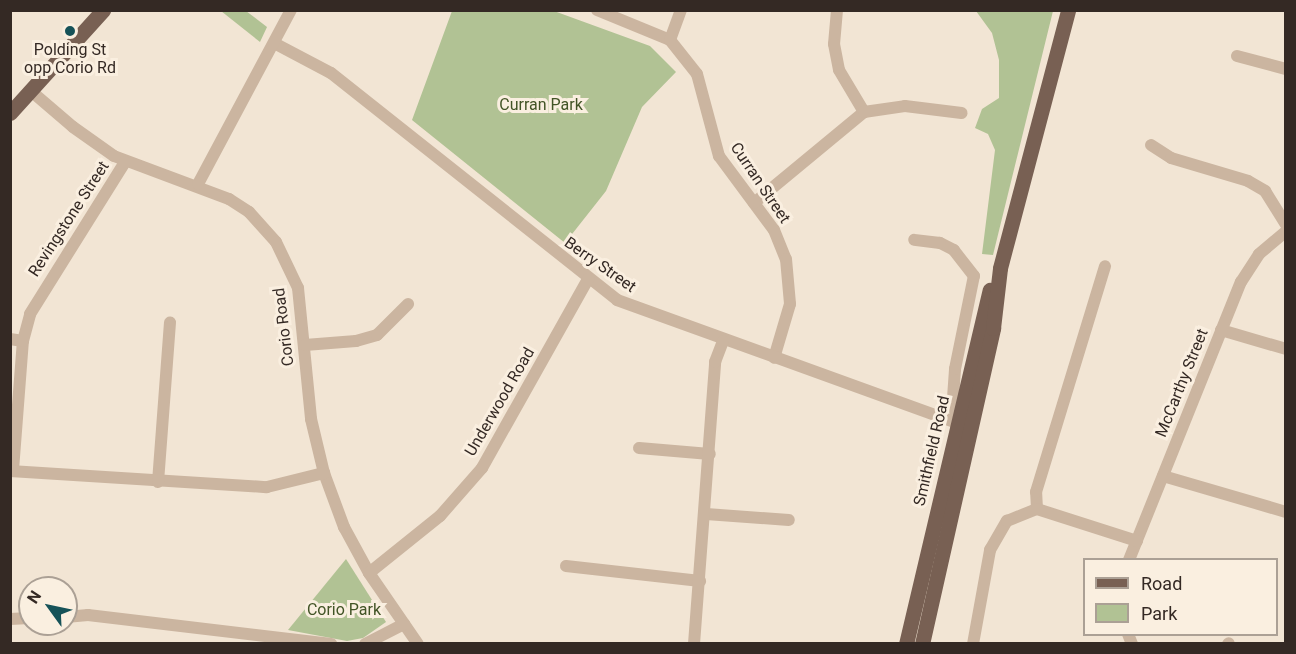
<!DOCTYPE html>
<style>
body{margin:0}
#map{position:relative;width:1296px;height:654px;overflow:hidden;background:#f2e5d4;font-family:Roboto,sans-serif}
div>[style]{position:absolute}
.green>*{inset:0;background:#b1c294}
.minor>*{height:12px;margin:-6px;padding:0 6px;transform-origin:6px;border-radius:6px;background:#cbb5a0}
.major>*{height:15px;margin:-7.5px;padding:0 7.5px;transform-origin:7.5px;border-radius:7.5px;background:#786053}
.dots>*{width:16px;height:16px;translate:-50% -50%;box-sizing:border-box;border:3px solid #faefe0;border-radius:50%}
span{translate:-50% -50%;white-space:nowrap;text-align:center;line-height:1.15;-webkit-text-stroke:6px #faefe0;paint-order:stroke}
.poi-label{font-size:16px;color:#342924}
.park-label{font-size:16px;color:#425426}
.street-label{font-size:16px;color:#342924}
.frame{position:absolute;inset:0;border:12px solid #342924;pointer-events:none}
.legend{position:absolute;left:1083px;top:558px;width:195px;height:78px;box-sizing:border-box;background:#faefe0;border:2px solid #aba095;margin:0;padding:8px 10px;list-style:none;font-size:18px;color:#342924}
.legend li{display:flex;align-items:center;gap:12px;height:30px}
.legend b{width:30px;border:2px solid #aba095}
.north{position:absolute;left:18px;top:576px;width:60px;height:60px;box-sizing:border-box;background:#faefe0;border:2px solid #aba095;border-radius:50%;rotate:303deg;font-size:16px;font-weight:700;line-height:24px;text-align:center;color:#342924}
.north::after{content:'';display:block;margin:auto;width:21px;height:27px;background:#165258;clip-path:polygon(50% 0,100% 100%,50% 72%,0 100%)}
</style>
<div id="map">
<div class="green">
<div style="clip-path:polygon(221px 11px,246px 11px,267px 27px,260px 42px)"></div>
<div style="clip-path:polygon(452px 11px,554px 11px,650px 46px,676px 72px,642px 107px,606px 191px,565px 243px,412px 120px)"></div>
<div style="clip-path:polygon(976px 11px,1053px 11px,993px 255px,982px 254px,995px 150px,988px 134px,975px 128px,982px 109px,999px 98px,999px 60px,992px 33px)"></div>
<div style="clip-path:polygon(346px 559px,386px 622px,363px 638px,347px 641px,288px 630px)"></div>
</div>
<div class="minor">
<div style="left:597px;top:10px;width:79px;rotate:22.3deg"></div>
<div style="left:670px;top:40px;width:43px;rotate:51.5deg"></div>
<div style="left:697px;top:74px;width:85px;rotate:75deg"></div>
<div style="left:719px;top:156px;width:92px;rotate:53.4deg"></div>
<div style="left:774px;top:230px;width:31px;rotate:68deg"></div>
<div style="left:786px;top:259px;width:45px;rotate:84.9deg"></div>
<div style="left:790px;top:304px;width:56px;rotate:106.5deg"></div>
<div style="left:837px;top:10px;width:34px;rotate:95deg"></div>
<div style="left:834px;top:44px;width:26px;rotate:79deg"></div>
<div style="left:839px;top:70px;width:49px;rotate:59.2deg"></div>
<div style="left:670px;top:40px;width:32px;rotate:-70deg"></div>
<div style="left:274px;top:43px;width:64px;rotate:27.8deg"></div>
<div style="left:331px;top:73px;width:365px;rotate:38.4deg"></div>
<div style="left:617px;top:300px;width:362px;rotate:19.9deg"></div>
<div style="left:957px;top:423px;width:25px;rotate:-99deg"></div>
<div style="left:953px;top:398px;width:29px;rotate:-86deg"></div>
<div style="left:955px;top:369px;width:95px;rotate:-78.5deg"></div>
<div style="left:974px;top:276px;width:33px;rotate:-128deg"></div>
<div style="left:954px;top:250px;width:16px;rotate:-153deg"></div>
<div style="left:940px;top:243px;width:26px;rotate:-173deg"></div>
<div style="left:1237px;top:56px;width:51px;rotate:14.9deg"></div>
<div style="left:31px;top:91px;width:55px;rotate:40.6deg"></div>
<div style="left:73px;top:127px;width:50px;rotate:35.3deg"></div>
<div style="left:114px;top:156px;width:123px;rotate:20.5deg"></div>
<div style="left:229px;top:199px;width:24px;rotate:33deg"></div>
<div style="left:249px;top:212px;width:40px;rotate:48deg"></div>
<div style="left:276px;top:242px;width:51px;rotate:64.4deg"></div>
<div style="left:298px;top:288px;width:132px;rotate:84.3deg"></div>
<div style="left:311px;top:419px;width:56px;rotate:76.5deg"></div>
<div style="left:324px;top:473px;width:58px;rotate:69.7deg"></div>
<div style="left:344px;top:527px;width:52px;rotate:61.5deg"></div>
<div style="left:369px;top:573px;width:86px;rotate:55.4deg"></div>
<div style="left:1151px;top:145px;width:24px;rotate:33deg"></div>
<div style="left:1171px;top:158px;width:80px;rotate:16.6deg"></div>
<div style="left:1248px;top:181px;width:20px;rotate:30deg"></div>
<div style="left:1265px;top:191px;width:39px;rotate:58deg"></div>
<div style="left:198px;top:184px;width:197px;rotate:-61.9deg"></div>
<div style="left:754px;top:203px;width:143px;rotate:-39.6deg"></div>
<div style="left:864px;top:112px;width:41px;rotate:-8.3deg"></div>
<div style="left:905px;top:106px;width:57px;rotate:7deg"></div>
<div style="left:1221px;top:330px;width:68px;rotate:16.3deg"></div>
<div style="left:10px;top:339px;width:13px;rotate:9deg"></div>
<div style="left:305px;top:345px;width:51px;rotate:-4.5deg"></div>
<div style="left:356px;top:341px;width:22px;rotate:-16deg"></div>
<div style="left:377px;top:335px;width:44px;rotate:-45deg"></div>
<div style="left:639px;top:448px;width:71px;rotate:4.8deg"></div>
<div style="left:13px;top:470px;width:129px;rotate:-85.6deg"></div>
<div style="left:23px;top:341px;width:28px;rotate:-75deg"></div>
<div style="left:30px;top:314px;width:179px;rotate:-58deg"></div>
<div style="left:10px;top:471px;width:257px;rotate:3.6deg"></div>
<div style="left:267px;top:487px;width:59px;rotate:-13.8deg"></div>
<div style="left:1163px;top:476px;width:128px;rotate:16.3deg"></div>
<div style="left:158px;top:482px;width:160px;rotate:-85.7deg"></div>
<div style="left:1037px;top:509px;width:17px;rotate:-93deg"></div>
<div style="left:1036px;top:492px;width:236px;rotate:-73deg"></div>
<div style="left:706px;top:514px;width:83px;rotate:4.1deg"></div>
<div style="left:1129px;top:560px;width:300px;rotate:-68.1deg"></div>
<div style="left:1241px;top:282px;width:33px;rotate:-57deg"></div>
<div style="left:1259px;top:254px;width:35px;rotate:-40deg"></div>
<div style="left:566px;top:566px;width:135px;rotate:6.4deg"></div>
<div style="left:369px;top:573px;width:91px;rotate:-38.8deg"></div>
<div style="left:440px;top:516px;width:64px;rotate:-48.8deg"></div>
<div style="left:482px;top:468px;width:217px;rotate:-60.7deg"></div>
<div style="left:66px;top:617px;width:22px;rotate:-5deg"></div>
<div style="left:88px;top:615px;width:245px;rotate:6.8deg"></div>
<div style="left:10px;top:619px;width:20px;rotate:-3deg"></div>
<div style="left:1128px;top:634px;width:11px;rotate:68deg"></div>
<div style="left:365px;top:644px;width:44px;rotate:-27.1deg"></div>
<div style="left:694px;top:644px;width:283px;rotate:-85.7deg"></div>
<div style="left:715px;top:362px;width:22px;rotate:-69deg"></div>
<div style="left:973px;top:644px;width:96px;rotate:-79.7deg"></div>
<div style="left:990px;top:550px;width:34px;rotate:-60deg"></div>
<div style="left:1007px;top:521px;width:32px;rotate:-22deg"></div>
<div style="left:1037px;top:509px;width:105px;rotate:17.7deg"></div>
<div style="left:1228px;top:644px;width:1px;rotate:-45deg"></div>
</div>
<div class="major">
<div style="left:10px;top:113px;width:139px;rotate:-47.9deg"></div>
<div style="left:906px;top:644px;width:364px;rotate:-76.7deg"></div>
<div style="left:922px;top:644px;width:324px;rotate:-77.3deg"></div>
<div style="left:993px;top:328px;width:60px;rotate:-83.3deg"></div>
<div style="left:1000px;top:268px;width:267px;rotate:-75.2deg"></div>
</div>
<div class="dots">
<div style="left:70px;top:31px;background:#165258"></div>
</div>
<div class="poi-label">
<span style="left:70px;top:59px">Polding St<br>opp Corio Rd</span>
</div>
<div class="park-label">
<span style="left:541px;top:105px">Curran Park</span>
<span style="left:344px;top:610px">Corio Park</span>
</div>
<div class="street-label">
<span style="left:760px;top:183px;rotate:56deg">Curran Street</span>
<span style="left:69px;top:219px;rotate:-57deg">Revingstone Street</span>
<span style="left:600px;top:265px;rotate:35deg">Berry Street</span>
<span style="left:284px;top:327px;rotate:-97deg">Corio Road</span>
<span style="left:1182px;top:383px;rotate:-68deg">McCarthy Street</span>
<span style="left:500px;top:402px;rotate:-60deg">Underwood Road</span>
<span style="left:932px;top:451px;rotate:-77deg">Smithfield Road</span>
</div>
<div class="frame"></div>
<ul class="legend">
<li><b style="height:8px;background:#786053"></b>Road</li>
<li><b style="height:16px;background:#b1c294"></b>Park</li>
</ul>
<div class="north">N</div>
</div>
